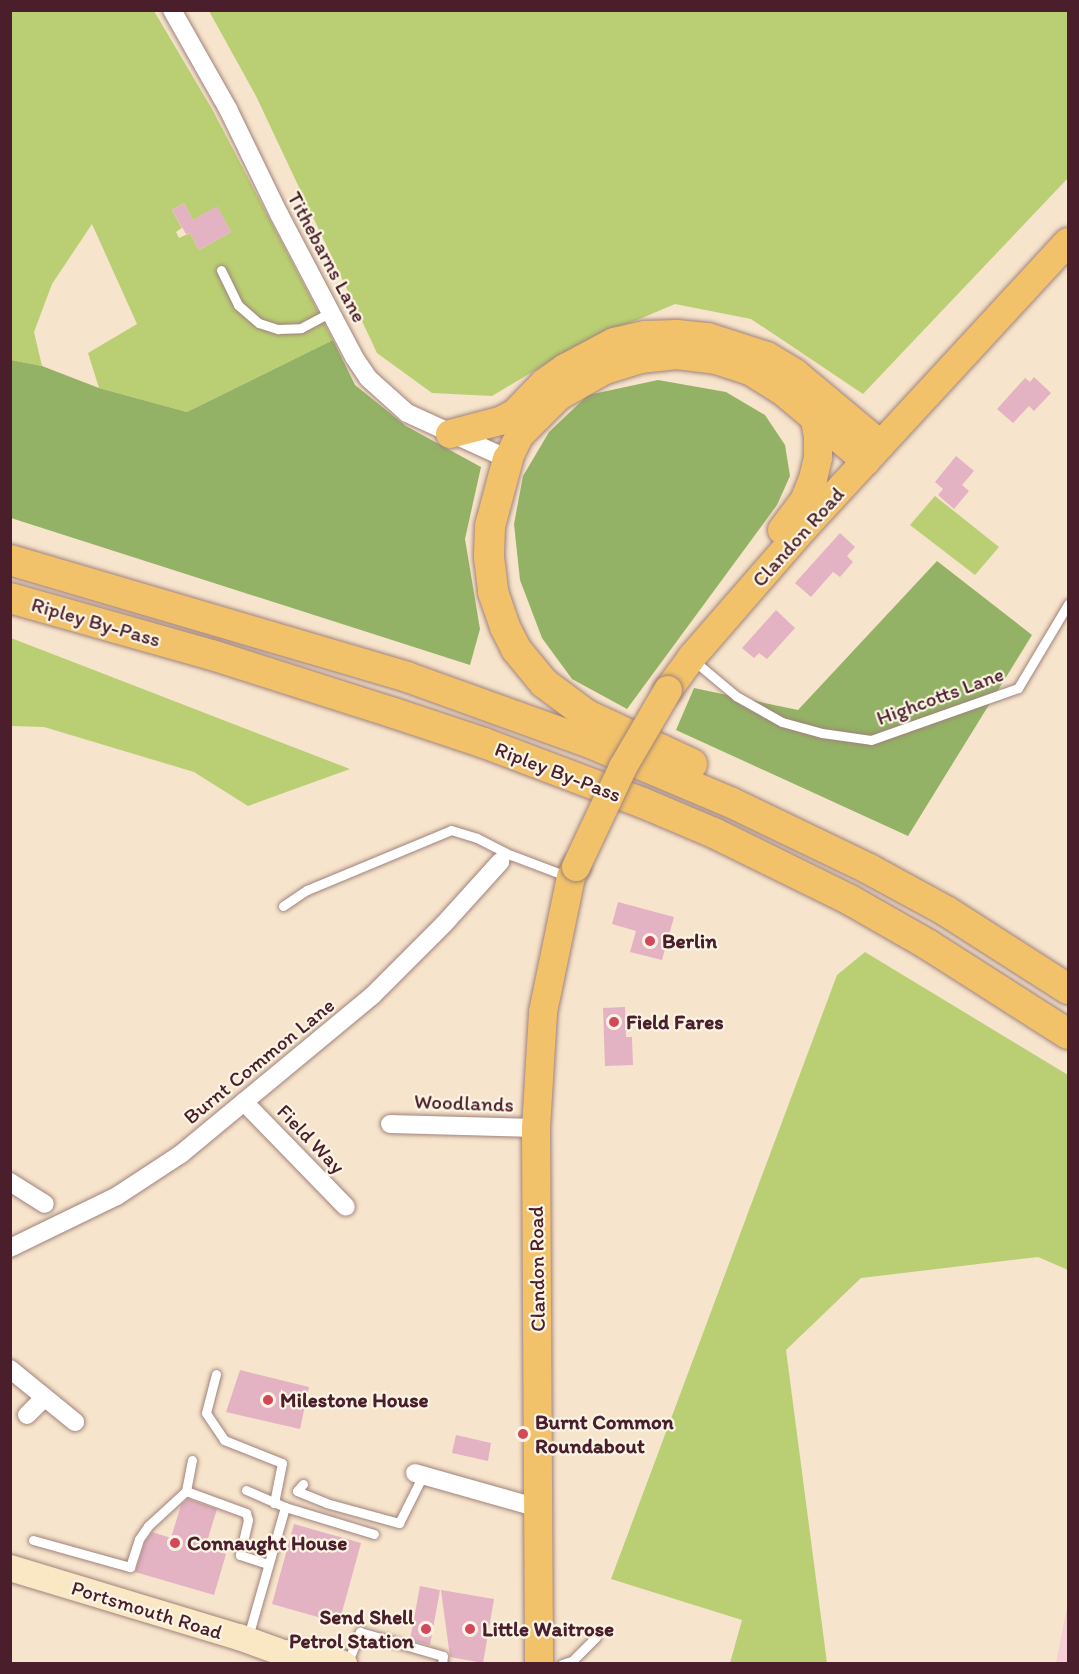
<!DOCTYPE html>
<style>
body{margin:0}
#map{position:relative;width:1079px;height:1674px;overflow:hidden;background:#f7e4cc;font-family:Itim,sans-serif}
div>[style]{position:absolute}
.built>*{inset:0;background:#f6cfd6}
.green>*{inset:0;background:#bacf73}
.forest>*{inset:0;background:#93b265}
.building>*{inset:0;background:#e3b2c3}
.roads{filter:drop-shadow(0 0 2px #a0827c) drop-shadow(0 0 2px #a0827c)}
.service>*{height:9px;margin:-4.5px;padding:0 4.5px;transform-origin:4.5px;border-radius:4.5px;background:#fff}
.minor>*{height:18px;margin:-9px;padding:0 9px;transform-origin:9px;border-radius:9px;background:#fff}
.secondary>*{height:26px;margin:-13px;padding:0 13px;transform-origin:13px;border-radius:13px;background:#fae7c3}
.primary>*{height:28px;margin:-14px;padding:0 14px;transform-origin:14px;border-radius:14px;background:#f2c26a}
.trunk>*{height:30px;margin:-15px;padding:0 15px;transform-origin:15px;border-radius:15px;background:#f2c26a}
.bridges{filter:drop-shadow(0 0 2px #a0827c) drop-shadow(0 0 2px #a0827c)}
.primary-bridge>*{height:28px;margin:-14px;padding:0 14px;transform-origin:14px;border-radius:14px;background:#f2c26a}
.dots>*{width:16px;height:16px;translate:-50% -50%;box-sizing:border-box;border:3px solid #fcf5e5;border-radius:50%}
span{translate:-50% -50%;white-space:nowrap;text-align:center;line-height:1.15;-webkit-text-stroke:4.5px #fcf5e5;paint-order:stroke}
.street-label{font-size:21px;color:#4a1f2b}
.poi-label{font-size:21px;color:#4a1f2b;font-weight:700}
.left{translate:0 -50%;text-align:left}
.right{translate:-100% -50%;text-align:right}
.frame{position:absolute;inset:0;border:12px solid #4a1f2b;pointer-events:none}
</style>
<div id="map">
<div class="built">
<div style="clip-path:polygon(1068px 1602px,1068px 1663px,1056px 1663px)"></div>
</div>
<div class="green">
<div style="clip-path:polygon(evenodd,10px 11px,154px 11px,212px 109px,333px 340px,187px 412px,99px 388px,88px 353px,137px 324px,92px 224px,52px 284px,34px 332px,42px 366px,11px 360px,10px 11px,184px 203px,193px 220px,217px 207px,231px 232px,199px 250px,190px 233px,179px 238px,176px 232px,182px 228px,172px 210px,184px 203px)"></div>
<div style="clip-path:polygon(209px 11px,1068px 11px,1068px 178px,863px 394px,751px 319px,675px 304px,576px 346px,492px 396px,432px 393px,377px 353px,256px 96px)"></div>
<div style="clip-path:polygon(935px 496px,999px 547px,975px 575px,910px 525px)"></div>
<div style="clip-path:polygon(11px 638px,350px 769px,248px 806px,194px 772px,44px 727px,11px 726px)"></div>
<div style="clip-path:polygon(865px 952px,1068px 1075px,1068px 1270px,1038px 1257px,861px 1278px,786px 1350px,827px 1663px,730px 1663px,742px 1620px,611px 1579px,837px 975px)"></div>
</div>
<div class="forest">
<div style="clip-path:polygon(333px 340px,355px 385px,406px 426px,481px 467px,465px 539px,480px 629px,470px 665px,11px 518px,11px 360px,42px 366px,99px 388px,187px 412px)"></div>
<div style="clip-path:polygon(658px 380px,726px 392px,765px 415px,785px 445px,790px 476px,777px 505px,627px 709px,572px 679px,542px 638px,520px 580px,514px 524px,523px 476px,549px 432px,588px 395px)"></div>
<div style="clip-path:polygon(937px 561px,1032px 635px,908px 836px,676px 730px,694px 688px,798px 710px)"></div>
</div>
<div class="building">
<div style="clip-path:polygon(184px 203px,193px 220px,217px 206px,231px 232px,199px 250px,190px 233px,186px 234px,172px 210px)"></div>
<div style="clip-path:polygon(1034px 377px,1051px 393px,1034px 411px,1029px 406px,1013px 423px,997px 409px,1025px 378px,1030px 382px)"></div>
<div style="clip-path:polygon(956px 456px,974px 471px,962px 485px,969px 491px,954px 509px,938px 495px,943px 489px,935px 482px)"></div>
<div style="clip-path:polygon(840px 533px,855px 547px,847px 556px,853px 562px,840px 577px,833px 572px,811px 597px,795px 583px)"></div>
<div style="clip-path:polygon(776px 610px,795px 628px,767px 659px,759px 653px,754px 658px,742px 648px)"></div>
<div style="clip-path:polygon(618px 902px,674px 917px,662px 960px,630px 952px,636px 931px,612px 924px)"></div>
<div style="clip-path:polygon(625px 1007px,626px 1037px,632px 1037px,633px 1065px,605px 1066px,603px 1008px)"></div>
<div style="clip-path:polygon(240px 1370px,309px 1387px,300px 1429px,226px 1412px)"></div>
<div style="clip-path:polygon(456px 1435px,491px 1443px,488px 1461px,452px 1453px)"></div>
<div style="clip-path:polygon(188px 1499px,217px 1509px,205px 1548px,226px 1554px,214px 1595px,135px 1572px,145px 1542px,152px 1532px,171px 1538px,181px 1505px)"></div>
<div style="clip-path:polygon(294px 1524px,361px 1543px,339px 1623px,272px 1604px)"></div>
<div style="clip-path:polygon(420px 1586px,440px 1590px,430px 1645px,410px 1640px)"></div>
<div style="clip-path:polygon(441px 1590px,494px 1599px,483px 1663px,450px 1657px)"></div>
</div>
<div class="roads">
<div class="service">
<div style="left:221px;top:270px;width:39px;rotate:64deg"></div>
<div style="left:238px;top:305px;width:28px;rotate:41deg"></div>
<div style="left:259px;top:323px;width:20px;rotate:18deg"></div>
<div style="left:278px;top:329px;width:23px;rotate:-2deg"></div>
<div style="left:301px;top:328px;width:34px;rotate:-28deg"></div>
<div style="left:693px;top:660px;width:56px;rotate:39.9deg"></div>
<div style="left:736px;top:696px;width:53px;rotate:29.5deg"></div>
<div style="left:782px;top:722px;width:41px;rotate:15.4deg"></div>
<div style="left:822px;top:733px;width:49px;rotate:8.1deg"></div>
<div style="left:871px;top:740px;width:156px;rotate:-19.5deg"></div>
<div style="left:1018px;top:688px;width:98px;rotate:-59.2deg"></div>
<div style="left:283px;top:906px;width:29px;rotate:-34deg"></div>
<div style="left:307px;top:890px;width:156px;rotate:-22.6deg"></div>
<div style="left:451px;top:830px;width:27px;rotate:17deg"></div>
<div style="left:477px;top:838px;width:38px;rotate:27deg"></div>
<div style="left:511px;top:855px;width:62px;rotate:20.8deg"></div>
<div style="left:216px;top:1374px;width:40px;rotate:104.4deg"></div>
<div style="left:206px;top:1413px;width:32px;rotate:56deg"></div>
<div style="left:224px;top:1440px;width:62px;rotate:21.6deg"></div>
<div style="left:282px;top:1463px;width:41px;rotate:101.3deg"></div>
<div style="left:192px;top:1460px;width:32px;rotate:101deg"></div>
<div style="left:186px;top:1491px;width:64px;rotate:20.1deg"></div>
<div style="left:246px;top:1513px;width:7px;rotate:74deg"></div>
<div style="left:248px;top:1520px;width:36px;rotate:103deg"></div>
<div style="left:240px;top:1555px;width:29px;rotate:18deg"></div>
<div style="left:303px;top:1484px;width:9px;rotate:131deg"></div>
<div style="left:297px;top:1491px;width:31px;rotate:22deg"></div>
<div style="left:326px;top:1503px;width:76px;rotate:15.3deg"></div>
<div style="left:399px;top:1523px;width:54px;rotate:-63.4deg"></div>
<div style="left:246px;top:1490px;width:43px;rotate:23.6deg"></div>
<div style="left:285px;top:1507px;width:135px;rotate:105.9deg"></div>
<div style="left:285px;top:1507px;width:93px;rotate:16.9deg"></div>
<div style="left:33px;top:1540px;width:101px;rotate:15.6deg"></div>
<div style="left:130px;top:1567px;width:29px;rotate:-72deg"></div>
<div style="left:139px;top:1539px;width:16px;rotate:-55deg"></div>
<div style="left:148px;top:1526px;width:52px;rotate:-42.6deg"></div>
<div style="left:347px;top:1664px;width:35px;rotate:-68deg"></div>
<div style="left:360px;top:1632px;width:86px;rotate:16.1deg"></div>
<div style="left:443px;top:1656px;width:8px;rotate:97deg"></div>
<div style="left:562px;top:1664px;width:10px;rotate:-17deg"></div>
<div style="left:572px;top:1661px;width:34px;rotate:-45deg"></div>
</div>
<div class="minor">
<div style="left:172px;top:10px;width:114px;rotate:60.5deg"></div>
<div style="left:228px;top:109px;width:117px;rotate:64.1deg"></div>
<div style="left:279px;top:214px;width:161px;rotate:62.3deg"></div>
<div style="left:354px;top:357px;width:25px;rotate:56deg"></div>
<div style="left:368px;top:378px;width:52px;rotate:41.9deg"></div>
<div style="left:407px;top:413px;width:111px;rotate:24.5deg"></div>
<div style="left:244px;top:1102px;width:146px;rotate:45.8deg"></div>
<div style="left:390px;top:1124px;width:146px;rotate:1.6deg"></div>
<div style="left:10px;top:1182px;width:41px;rotate:32.2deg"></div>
<div style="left:10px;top:1248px;width:119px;rotate:-25.9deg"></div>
<div style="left:117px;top:1196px;width:77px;rotate:-33.3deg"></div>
<div style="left:181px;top:1154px;width:248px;rotate:-39.6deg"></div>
<div style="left:372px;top:996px;width:102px;rotate:-45deg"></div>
<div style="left:444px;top:924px;width:84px;rotate:-47.9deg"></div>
<div style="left:10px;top:1369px;width:84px;rotate:39.2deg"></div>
<div style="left:27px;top:1415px;width:24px;rotate:-45deg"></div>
<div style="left:415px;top:1473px;width:129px;rotate:15.8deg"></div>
</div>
<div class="secondary">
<div style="left:10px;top:1568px;width:239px;rotate:16.8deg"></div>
<div style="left:239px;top:1637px;width:47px;rotate:20deg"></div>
<div style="left:283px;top:1653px;width:37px;rotate:3deg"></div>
<div style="left:320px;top:1655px;width:26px;rotate:21deg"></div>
</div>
<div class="primary">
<div style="left:450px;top:434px;width:52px;rotate:-14.6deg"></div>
<div style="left:500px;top:421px;width:17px;rotate:-28deg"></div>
<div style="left:515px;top:413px;width:42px;rotate:-46deg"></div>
<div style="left:544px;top:383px;width:26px;rotate:-36deg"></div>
<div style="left:565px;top:368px;width:55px;rotate:-28deg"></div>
<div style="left:614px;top:342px;width:32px;rotate:-13deg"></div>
<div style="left:645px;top:335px;width:32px;rotate:-2deg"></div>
<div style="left:677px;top:334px;width:31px;rotate:6deg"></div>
<div style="left:708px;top:337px;width:62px;rotate:17.9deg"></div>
<div style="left:767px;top:356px;width:33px;rotate:31deg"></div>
<div style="left:795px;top:373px;width:112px;rotate:39.9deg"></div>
<div style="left:508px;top:459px;width:25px;rotate:-64deg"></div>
<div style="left:519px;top:436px;width:57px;rotate:-45deg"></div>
<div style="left:559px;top:396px;width:53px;rotate:-29.5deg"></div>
<div style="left:605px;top:370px;width:37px;rotate:-17deg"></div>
<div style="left:640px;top:359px;width:37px;rotate:-6deg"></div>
<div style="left:677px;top:355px;width:39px;rotate:7deg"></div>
<div style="left:716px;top:360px;width:36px;rotate:18deg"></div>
<div style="left:750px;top:371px;width:36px;rotate:32deg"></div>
<div style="left:781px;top:390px;width:111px;rotate:39.9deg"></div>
<div style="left:782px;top:530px;width:36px;rotate:-53deg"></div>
<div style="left:804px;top:501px;width:24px;rotate:-68deg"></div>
<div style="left:813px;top:479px;width:22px;rotate:-77deg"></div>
<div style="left:818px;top:458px;width:22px;rotate:-90deg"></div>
<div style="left:818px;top:436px;width:20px;rotate:-101deg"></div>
<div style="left:668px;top:690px;width:39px;rotate:-54deg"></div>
<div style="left:691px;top:658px;width:172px;rotate:-49deg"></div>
<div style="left:804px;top:528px;width:389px;rotate:-47.3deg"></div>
<div style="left:539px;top:1664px;width:536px;rotate:-90.32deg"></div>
<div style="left:536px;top:1128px;width:116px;rotate:-86.5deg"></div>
<div style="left:543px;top:1012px;width:138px;rotate:-78.3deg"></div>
<div style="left:571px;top:877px;width:11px;rotate:-63deg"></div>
</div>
<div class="trunk">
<div style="left:508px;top:459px;width:69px;rotate:105deg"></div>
<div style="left:490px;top:526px;width:31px;rotate:92deg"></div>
<div style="left:489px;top:557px;width:35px;rotate:83deg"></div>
<div style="left:493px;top:592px;width:37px;rotate:71deg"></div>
<div style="left:505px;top:627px;width:25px;rotate:63deg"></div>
<div style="left:516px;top:649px;width:44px;rotate:50.5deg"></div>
<div style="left:544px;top:683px;width:54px;rotate:36.7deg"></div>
<div style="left:587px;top:715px;width:116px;rotate:25deg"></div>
<div style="left:10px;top:560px;width:414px;rotate:16.4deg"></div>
<div style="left:407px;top:677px;width:195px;rotate:19.8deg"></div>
<div style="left:590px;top:743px;width:152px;rotate:22.9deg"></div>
<div style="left:730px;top:802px;width:154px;rotate:25.7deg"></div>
<div style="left:869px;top:869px;width:88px;rotate:28.6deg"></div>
<div style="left:946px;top:911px;width:145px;rotate:32.6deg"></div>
<div style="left:10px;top:598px;width:210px;rotate:15.8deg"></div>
<div style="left:212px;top:655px;width:191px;rotate:17.7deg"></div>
<div style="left:394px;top:713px;width:95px;rotate:18.4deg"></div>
<div style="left:484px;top:743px;width:170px;rotate:20.7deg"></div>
<div style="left:643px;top:803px;width:77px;rotate:22.9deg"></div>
<div style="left:714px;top:833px;width:152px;rotate:26.2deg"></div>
<div style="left:850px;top:900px;width:89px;rotate:29.7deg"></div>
<div style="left:927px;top:944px;width:167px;rotate:32.6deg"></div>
</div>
</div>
<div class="bridges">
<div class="primary-bridge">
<div style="left:576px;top:867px;width:110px;rotate:-64.8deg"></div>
<div style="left:623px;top:767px;width:89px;rotate:-59.7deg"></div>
</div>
</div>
<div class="dots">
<div style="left:650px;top:941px;background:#d1495b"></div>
<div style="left:614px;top:1022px;background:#d1495b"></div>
<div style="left:268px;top:1400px;background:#d1495b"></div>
<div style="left:523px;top:1434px;background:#d1495b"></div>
<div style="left:175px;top:1543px;background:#d1495b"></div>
<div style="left:426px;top:1629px;background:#d1495b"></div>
<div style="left:470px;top:1629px;background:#d1495b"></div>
</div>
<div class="street-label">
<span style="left:327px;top:257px;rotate:62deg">Tithebarns Lane</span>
<span style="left:798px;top:537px;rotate:-48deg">Clandon Road</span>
<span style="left:96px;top:622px;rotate:16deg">Ripley By-Pass</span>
<span style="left:940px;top:696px;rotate:-20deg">Highcotts Lane</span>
<span style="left:558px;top:772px;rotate:21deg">Ripley By-Pass</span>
<span style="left:259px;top:1061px;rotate:-39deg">Burnt Common Lane</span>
<span style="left:464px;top:1103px;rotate:2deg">Woodlands</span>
<span style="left:311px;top:1139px;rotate:46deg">Field Way</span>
<span style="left:537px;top:1269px;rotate:-91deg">Clandon Road</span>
<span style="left:147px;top:1610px;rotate:17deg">Portsmouth Road</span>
</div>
<div class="poi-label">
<span class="left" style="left:662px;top:941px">Berlin</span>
<span class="left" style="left:626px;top:1022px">Field Fares</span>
<span class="left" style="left:280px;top:1400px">Milestone House</span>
<span class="left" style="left:535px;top:1434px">Burnt Common<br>Roundabout</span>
<span class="left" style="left:187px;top:1543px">Connaught House</span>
<span class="right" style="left:414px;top:1629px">Send Shell<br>Petrol Station</span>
<span class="left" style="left:482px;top:1629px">Little Waitrose</span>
</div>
<div class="frame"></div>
</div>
